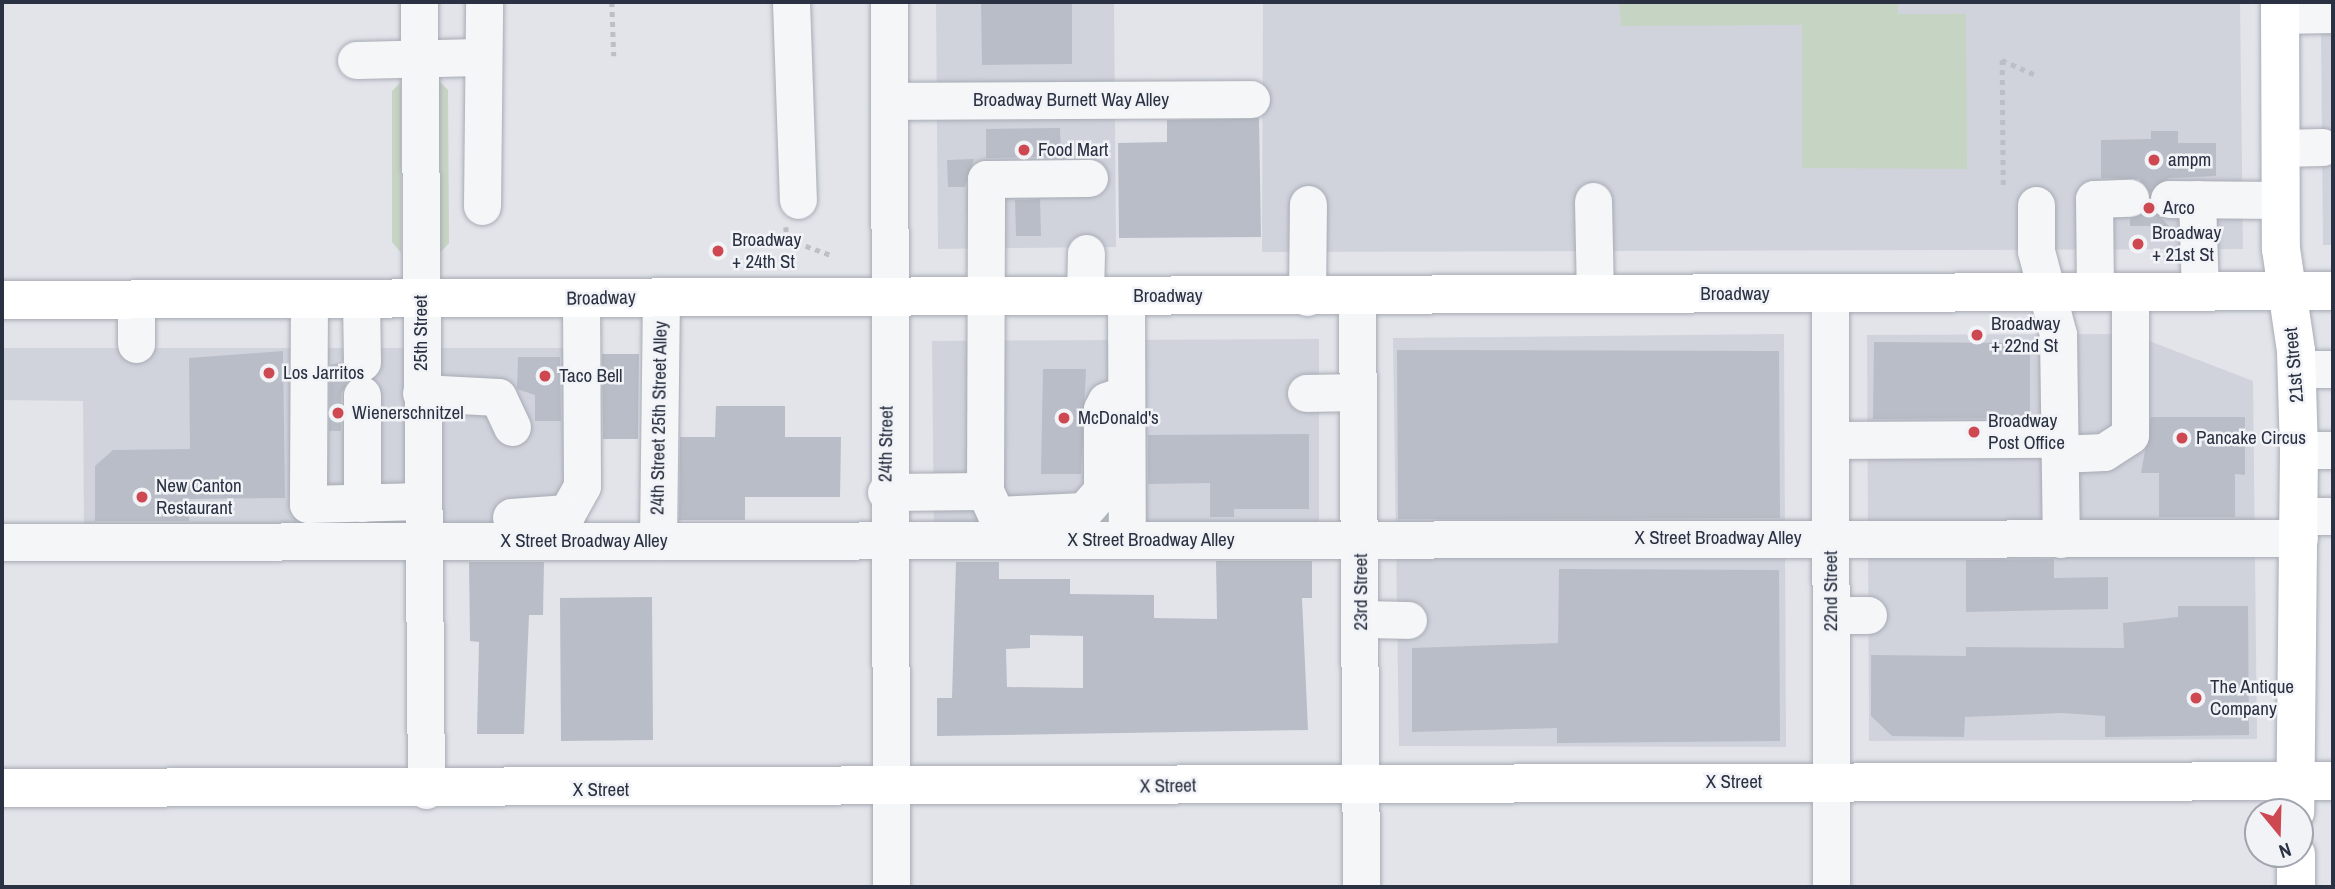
<!DOCTYPE html>
<style>
body{margin:0}
#map{position:relative;width:2335px;height:889px;overflow:hidden;background:#e2e4ea;font-family:"Archivo Narrow",sans-serif}
div>[style]{position:absolute}
.built>*{inset:0;background:#d0d3dc}
.green>*{inset:0;background:#c6d4c3}
.building>*{inset:0;background:#b9bdc7}
.path>*{height:4.5px;margin-top:-2.25px;transform-origin:0;background:repeating-linear-gradient(90deg,#bcbfc5 0 5px,transparent 0 10px)}
.roads{filter:drop-shadow(0 0 2px #a7abb4) drop-shadow(0 0 2px #a7abb4)}
.minor>*{height:37px;margin:-18.5px;padding:0 18.5px;transform-origin:18.5px;border-radius:18.5px;background:#f5f6f8}
.major>*{height:38px;margin:-19px;padding:0 19px;transform-origin:19px;border-radius:19px;background:#fff}
.dots>*{width:19px;height:19px;translate:-50% -50%;box-sizing:border-box;border:4px solid #f1f3f7;border-radius:50%}
span{translate:-50% -50%;white-space:nowrap;text-align:center;line-height:1.15;-webkit-text-stroke:5px #f1f3f7;paint-order:stroke}
.street-label{font-size:19px;color:#2a3142}
.poi-label{font-size:19px;color:#2a3142}
.left{translate:0 -50%;text-align:left}
.frame{position:absolute;inset:0;border:4px solid #2a3142;pointer-events:none}
.north{position:absolute;left:2244px;top:798px;width:70px;height:70px;box-sizing:border-box;background:#f1f3f7;border:2px solid #a1a5af;border-radius:50%;rotate:161deg;font-size:19px;font-weight:700;line-height:28px;text-align:center;color:#2a3142}
.north::after{content:'';display:block;margin:auto;width:24px;height:32px;background:#ce4851;clip-path:polygon(50% 0,100% 100%,50% 72%,0 100%)}
</style>
<div id="map">
<div class="built">
<div style="clip-path:polygon(936px 2px,1114px 2px,1116px 247px,938px 249px)"></div>
<div style="clip-path:polygon(1263px 2px,2240px 2px,2243px 249px,1262px 252px)"></div>
<div style="clip-path:polygon(2321px 30px,2333px 30px,2333px 245px,2323px 245px)"></div>
<div style="clip-path:polygon(1784px 334px,1786px 747px,1399px 746px,1393px 338px)"></div>
<div style="clip-path:polygon(2131px 334px,2253px 381px,2257px 739px,1869px 741px,1867px 335px)"></div>
<div style="clip-path:polygon(1319px 339px,1319px 538px,934px 541px,932px 341px)"></div>
<div style="clip-path:polygon(2px 348px,586px 348px,587px 525px,84px 532px,83px 401px,2px 400px)"></div>
</div>
<div class="green">
<div style="clip-path:polygon(1619px 2px,1898px 2px,1898px 14px,1966px 14px,1967px 169px,1802px 168px,1802px 25px,1621px 26px)"></div>
<div style="clip-path:polygon(439px 81px,448px 90px,449px 243px,440px 253px)"></div>
<div style="clip-path:polygon(401px 82px,401px 253px,392px 242px,392px 91px)"></div>
</div>
<div class="building">
<div style="clip-path:polygon(981px 2px,1072px 2px,1072px 64px,982px 65px)"></div>
<div style="clip-path:polygon(1259px 118px,1261px 237px,1119px 238px,1118px 143px,1167px 142px,1167px 120px)"></div>
<div style="clip-path:polygon(1060px 128px,1061px 157px,986px 158px,986px 129px)"></div>
<div style="clip-path:polygon(2151px 131px,2178px 131px,2178px 143px,2216px 143px,2216px 176px,2169px 178px,2150px 193px,2139px 179px,2101px 178px,2101px 140px,2151px 139px)"></div>
<div style="clip-path:polygon(974px 159px,965px 187px,948px 187px,947px 160px)"></div>
<div style="clip-path:polygon(1040px 199px,1041px 236px,1016px 236px,1015px 200px)"></div>
<div style="clip-path:polygon(2149px 205px,2169px 226px,2130px 226px,2130px 219px)"></div>
<div style="clip-path:polygon(1874px 342px,2030px 343px,2030px 418px,1873px 419px)"></div>
<div style="clip-path:polygon(1397px 350px,1779px 351px,1780px 518px,1398px 519px)"></div>
<div style="clip-path:polygon(283px 351px,285px 498px,189px 499px,189px 521px,95px 521px,95px 466px,113px 450px,190px 449px,189px 358px)"></div>
<div style="clip-path:polygon(602px 354px,639px 354px,638px 439px,603px 439px)"></div>
<div style="clip-path:polygon(518px 357px,560px 357px,561px 421px,535px 421px,535px 395px,517px 389px)"></div>
<div style="clip-path:polygon(341px 362px,350px 378px,341px 394px,341px 431px,329px 431px,330px 365px)"></div>
<div style="clip-path:polygon(1043px 369px,1086px 369px,1081px 474px,1041px 474px)"></div>
<div style="clip-path:polygon(716px 406px,785px 406px,785px 437px,841px 437px,840px 497px,745px 497px,745px 520px,679px 520px,680px 437px,715px 437px)"></div>
<div style="clip-path:polygon(2151px 417px,2245px 417px,2245px 475px,2235px 474px,2235px 517px,2159px 517px,2159px 473px,2141px 473px)"></div>
<div style="clip-path:polygon(1309px 434px,1309px 509px,1234px 509px,1234px 517px,1210px 517px,1210px 483px,1148px 484px,1148px 435px)"></div>
<div style="clip-path:polygon(2054px 559px,2054px 578px,2108px 577px,2108px 609px,1966px 612px,1966px 560px)"></div>
<div style="clip-path:polygon(evenodd,1216px 561px,1312px 561px,1312px 598px,1302px 598px,1308px 730px,937px 736px,937px 698px,952px 698px,956px 562px,999px 562px,999px 579px,1070px 579px,1070px 594px,1154px 595px,1154px 618px,1217px 619px,1216px 561px,1030px 635px,1083px 636px,1083px 688px,1007px 687px,1006px 649px,1030px 648px,1030px 635px)"></div>
<div style="clip-path:polygon(469px 562px,544px 562px,543px 615px,529px 615px,524px 734px,477px 734px,479px 642px,470px 641px)"></div>
<div style="clip-path:polygon(1559px 569px,1779px 570px,1780px 741px,1557px 743px,1557px 728px,1412px 732px,1412px 648px,1558px 643px)"></div>
<div style="clip-path:polygon(652px 597px,653px 740px,561px 741px,560px 598px)"></div>
<div style="clip-path:polygon(2178px 606px,2248px 606px,2249px 735px,2105px 737px,2105px 716px,2062px 713px,1965px 717px,1964px 737px,1892px 736px,1871px 716px,1871px 655px,1966px 656px,1966px 647px,2124px 648px,2123px 623px,2178px 617px)"></div>
</div>
<div class="path">
<div style="left:612px;top:2px;width:54px;rotate:87.9deg"></div>
<div style="left:2003px;top:185px;width:125px;rotate:-90.5deg"></div>
<div style="left:2002px;top:60px;width:35px;rotate:24deg"></div>
<div style="left:786px;top:227px;width:12px;rotate:85deg"></div>
<div style="left:787px;top:239px;width:47px;rotate:20deg"></div>
</div>
<div class="roads">
<div class="minor">
<div style="left:419px;top:2px;width:788px;rotate:89.49deg"></div>
<div style="left:791px;top:2px;width:198px;rotate:88deg"></div>
<div style="left:889px;top:2px;width:885px;rotate:89.87deg"></div>
<div style="left:2280px;top:15px;width:53px;rotate:-1.1deg"></div>
<div style="left:356px;top:60px;width:124px;rotate:-1.4deg"></div>
<div style="left:890px;top:101px;width:361px;rotate:-0.3deg"></div>
<div style="left:2280px;top:148px;width:42px;rotate:-1.4deg"></div>
<div style="left:2169px;top:199px;width:111px;rotate:0.5deg"></div>
<div style="left:2197px;top:199px;width:93px;rotate:88.2deg"></div>
<div style="left:1593px;top:201px;width:93px;rotate:88.8deg"></div>
<div style="left:2036px;top:205px;width:46px;rotate:90deg"></div>
<div style="left:2036px;top:251px;width:86px;rotate:75.2deg"></div>
<div style="left:2058px;top:334px;width:205px;rotate:89.2deg"></div>
<div style="left:482px;top:206px;width:204px;rotate:-89.4deg"></div>
<div style="left:2095px;top:292px;width:93px;rotate:-90.6deg"></div>
<div style="left:2094px;top:199px;width:36px;rotate:-2deg"></div>
<div style="left:1830px;top:294px;width:593px;rotate:89.9deg"></div>
<div style="left:1085px;top:296px;width:43px;rotate:-88.7deg"></div>
<div style="left:1126px;top:296px;width:244px;rotate:89.8deg"></div>
<div style="left:1357px;top:296px;width:591px;rotate:89.61deg"></div>
<div style="left:1307px;top:297px;width:93px;rotate:-89.4deg"></div>
<div style="left:136px;top:299px;width:45px;rotate:90deg"></div>
<div style="left:309px;top:299px;width:205px;rotate:90.3deg"></div>
<div style="left:308px;top:504px;width:113px;rotate:-1.5deg"></div>
<div style="left:361px;top:299px;width:63px;rotate:89.1deg"></div>
<div style="left:2296px;top:369px;width:37px"></div>
<div style="left:421px;top:393px;width:77px;rotate:3deg"></div>
<div style="left:498px;top:397px;width:33px;rotate:65deg"></div>
<div style="left:1306px;top:393px;width:52px;rotate:-1.1deg"></div>
<div style="left:1832px;top:440px;width:228px;rotate:-0.3deg"></div>
<div style="left:2299px;top:450px;width:34px"></div>
<div style="left:2060px;top:454px;width:44px;rotate:-2.6deg"></div>
<div style="left:2104px;top:452px;width:31px;rotate:-33deg"></div>
<div style="left:2130px;top:435px;width:143px;rotate:-90deg"></div>
<div style="left:985px;top:491px;width:26px;rotate:65deg"></div>
<div style="left:996px;top:515px;width:88px;rotate:-2.6deg"></div>
<div style="left:1084px;top:511px;width:28px;rotate:-49deg"></div>
<div style="left:1102px;top:490px;width:81px;rotate:-90deg"></div>
<div style="left:1102px;top:409px;width:9px;rotate:-63deg"></div>
<div style="left:1106px;top:401px;width:21px;rotate:-19deg"></div>
<div style="left:886px;top:492px;width:99px;rotate:-0.6deg"></div>
<div style="left:985px;top:491px;width:312px;rotate:-89.8deg"></div>
<div style="left:986px;top:179px;width:103px;rotate:-0.6deg"></div>
<div style="left:362px;top:503px;width:108px;rotate:-90deg"></div>
<div style="left:2300px;top:516px;width:33px"></div>
<div style="left:511px;top:517px;width:56px;rotate:-4.1deg"></div>
<div style="left:567px;top:513px;width:31px;rotate:-61deg"></div>
<div style="left:582px;top:486px;width:187px;rotate:-90.3deg"></div>
<div style="left:658px;top:541px;width:245px;rotate:-89.3deg"></div>
<div style="left:2px;top:542px;width:2297px;rotate:-0.1deg"></div>
<div style="left:1831px;top:615px;width:37px"></div>
<div style="left:1361px;top:619px;width:47px;rotate:1.2deg"></div>
</div>
<div class="major">
<div style="left:2280px;top:2px;width:247px;rotate:89.8deg"></div>
<div style="left:2281px;top:249px;width:103px;rotate:81.6deg"></div>
<div style="left:2296px;top:351px;width:99px;rotate:88.3deg"></div>
<div style="left:2299px;top:450px;width:362px;rotate:90.6deg"></div>
<div style="left:2px;top:300px;width:2331px;rotate:-0.22deg"></div>
<div style="left:2px;top:788px;width:2331px;rotate:-0.17deg"></div>
<div style="left:2296px;top:854px;width:33px;rotate:90deg"></div>
</div>
</div>
<div class="dots">
<div style="left:1024px;top:150px;background:#ce4851"></div>
<div style="left:2154px;top:160px;background:#ce4851"></div>
<div style="left:2149px;top:208px;background:#ce4851"></div>
<div style="left:2138px;top:244px;background:#ce4851"></div>
<div style="left:718px;top:251px;background:#ce4851"></div>
<div style="left:1977px;top:335px;background:#ce4851"></div>
<div style="left:269px;top:373px;background:#ce4851"></div>
<div style="left:545px;top:376px;background:#ce4851"></div>
<div style="left:338px;top:413px;background:#ce4851"></div>
<div style="left:1064px;top:418px;background:#ce4851"></div>
<div style="left:1974px;top:432px;background:#ce4851"></div>
<div style="left:2182px;top:438px;background:#ce4851"></div>
<div style="left:142px;top:497px;background:#ce4851"></div>
<div style="left:2196px;top:698px;background:#ce4851"></div>
</div>
<div class="street-label">
<span style="left:1071px;top:100px">Broadway Burnett Way Alley</span>
<span style="left:1735px;top:294px">Broadway</span>
<span style="left:1168px;top:296px">Broadway</span>
<span style="left:601px;top:298px;rotate:-1deg">Broadway</span>
<span style="left:421px;top:333px;rotate:-90deg">25th Street</span>
<span style="left:2294px;top:365px;rotate:-95deg">21st Street</span>
<span style="left:659px;top:418px;rotate:-89deg">24th Street 25th Street Alley</span>
<span style="left:886px;top:444px;rotate:-89deg">24th Street</span>
<span style="left:1718px;top:538px">X Street Broadway Alley</span>
<span style="left:1151px;top:540px">X Street Broadway Alley</span>
<span style="left:584px;top:541px">X Street Broadway Alley</span>
<span style="left:1831px;top:591px;rotate:-90deg">22nd Street</span>
<span style="left:1361px;top:592px;rotate:-90deg">23rd Street</span>
<span style="left:1734px;top:782px">X Street</span>
<span style="left:1168px;top:786px;rotate:-1deg">X Street</span>
<span style="left:601px;top:790px">X Street</span>
</div>
<div class="poi-label">
<span class="left" style="left:1038px;top:150px">Food Mart</span>
<span class="left" style="left:2168px;top:160px">ampm</span>
<span class="left" style="left:2163px;top:208px">Arco</span>
<span class="left" style="left:2152px;top:244px">Broadway<br>+ 21st St</span>
<span class="left" style="left:732px;top:251px">Broadway<br>+ 24th St</span>
<span class="left" style="left:1991px;top:335px">Broadway<br>+ 22nd St</span>
<span class="left" style="left:283px;top:373px">Los Jarritos</span>
<span class="left" style="left:559px;top:376px">Taco Bell</span>
<span class="left" style="left:352px;top:413px">Wienerschnitzel</span>
<span class="left" style="left:1078px;top:418px">McDonald's</span>
<span class="left" style="left:1988px;top:432px">Broadway<br>Post Office</span>
<span class="left" style="left:2196px;top:438px">Pancake Circus</span>
<span class="left" style="left:156px;top:497px">New Canton<br>Restaurant</span>
<span class="left" style="left:2210px;top:698px">The Antique<br>Company</span>
</div>
<div class="frame"></div>
<div class="north">N</div>
</div>
